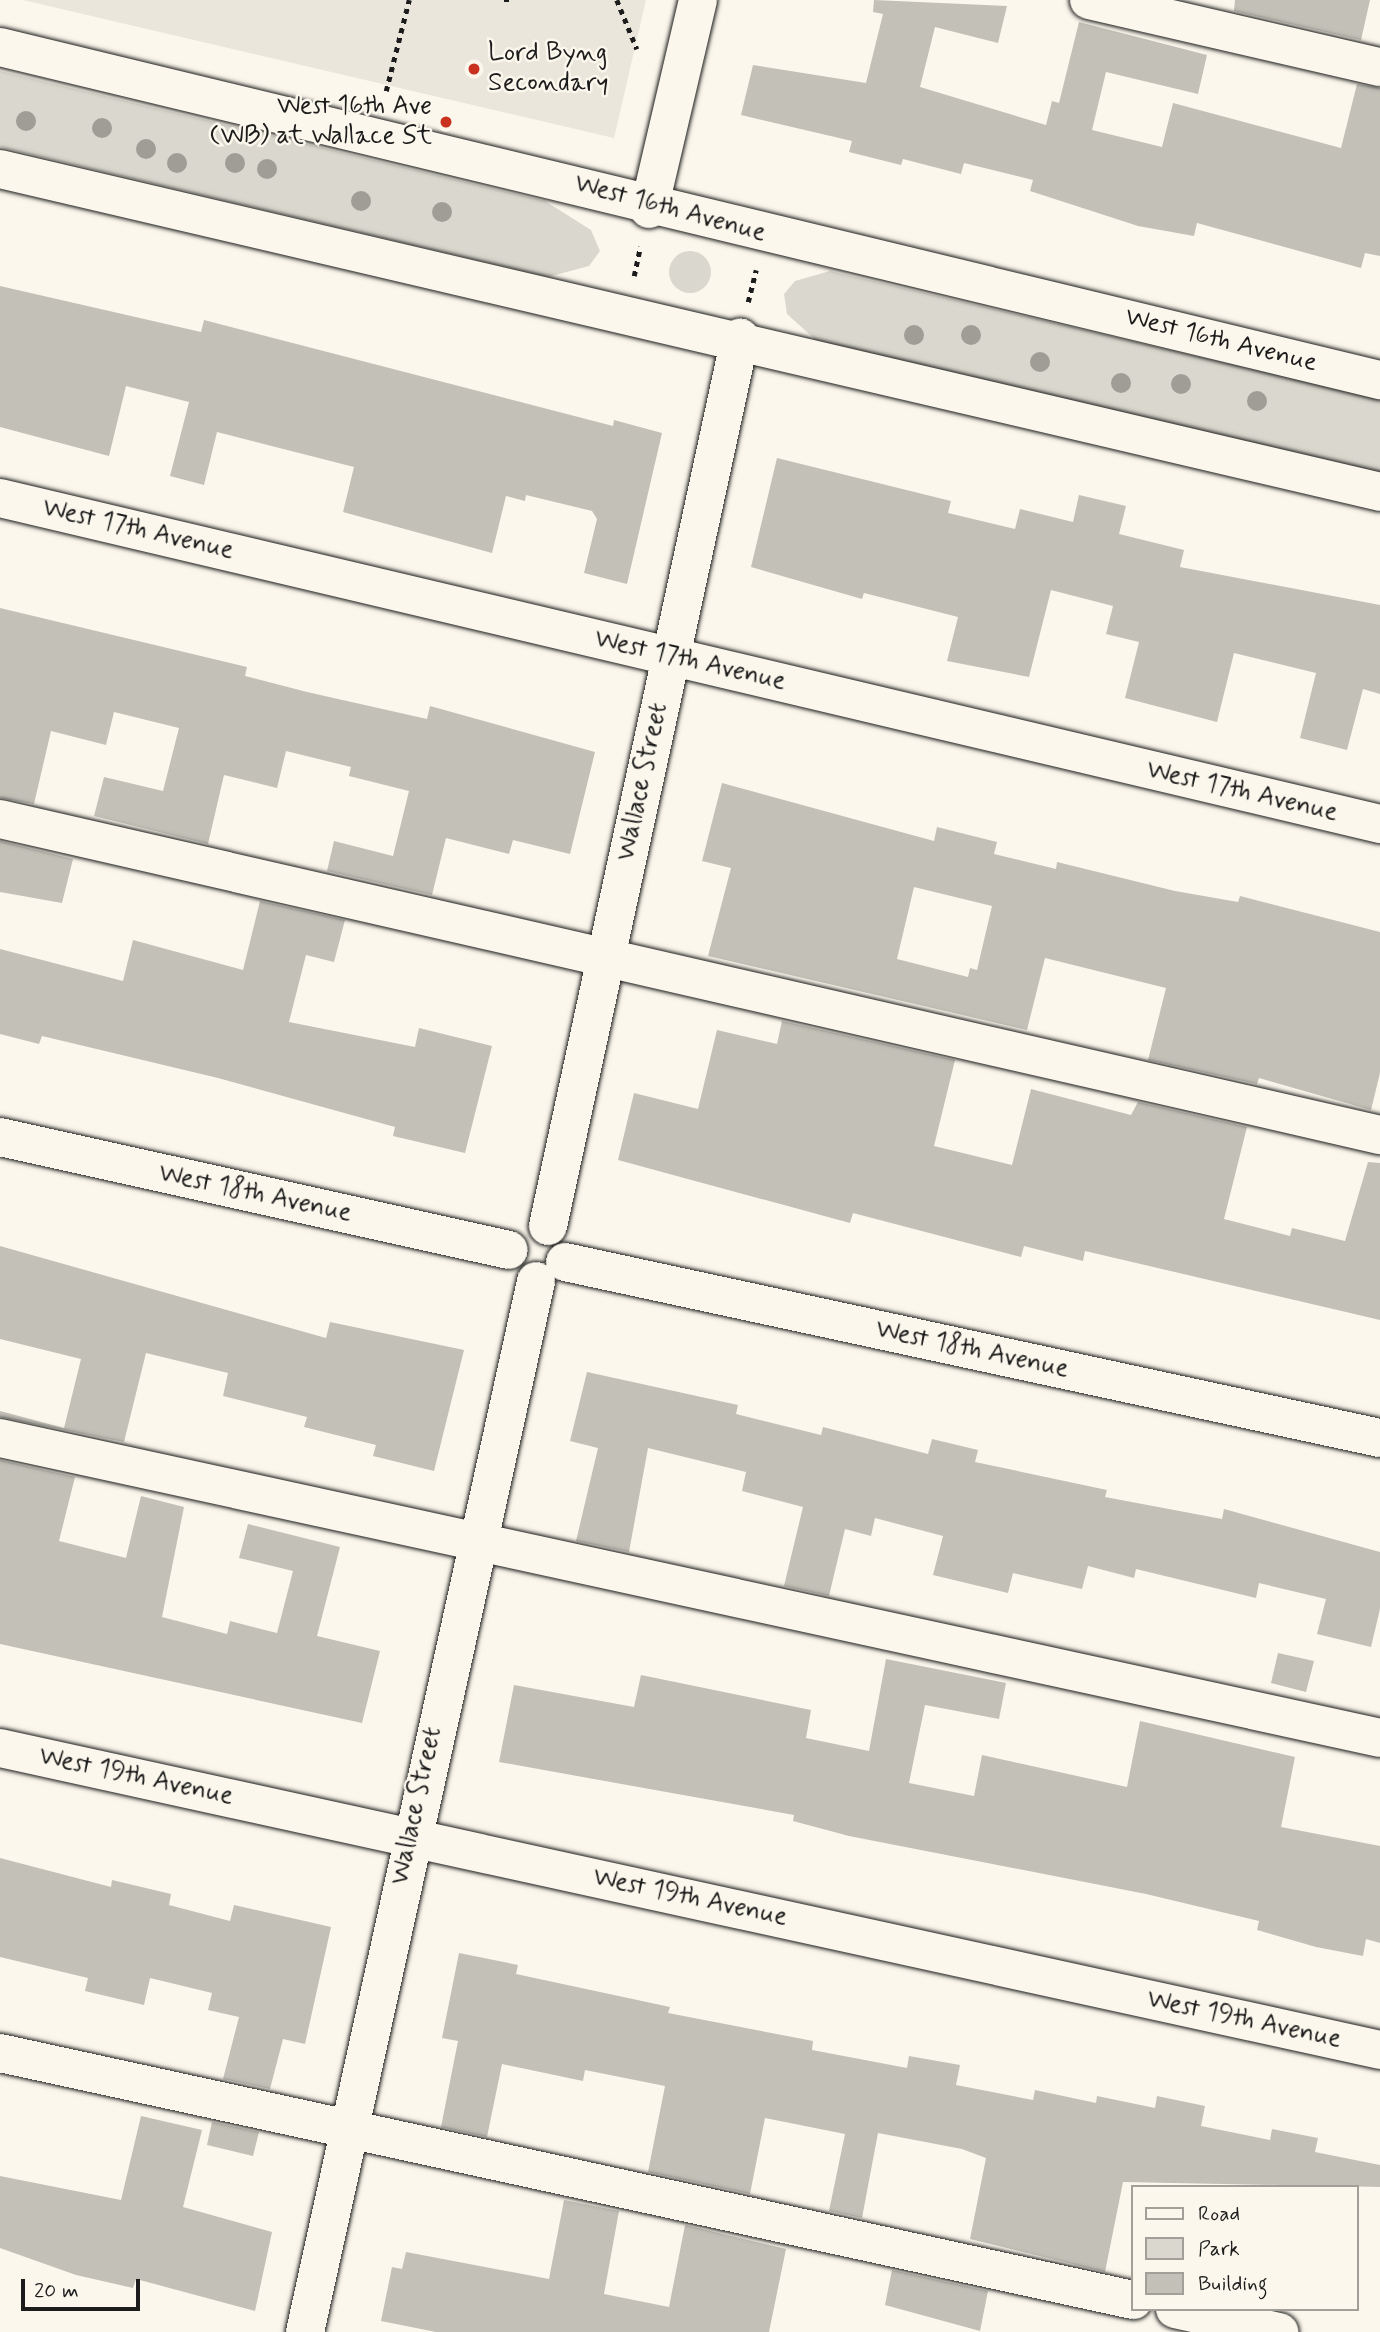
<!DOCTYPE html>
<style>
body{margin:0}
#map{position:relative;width:1380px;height:2332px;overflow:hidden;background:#fbf7ec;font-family:Mynerve,sans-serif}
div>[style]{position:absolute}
.built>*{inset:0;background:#eae6dc}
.green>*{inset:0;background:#dad7ce}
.round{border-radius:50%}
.building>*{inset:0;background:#c3c0b8}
.path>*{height:4.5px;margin-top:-2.25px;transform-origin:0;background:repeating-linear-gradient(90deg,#1c1c1c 0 5px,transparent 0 10px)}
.roads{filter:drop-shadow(0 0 2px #1c1c1c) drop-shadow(0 0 2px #1c1c1c)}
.minor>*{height:38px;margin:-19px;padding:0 19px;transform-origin:19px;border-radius:19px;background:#fbf7ec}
.major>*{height:38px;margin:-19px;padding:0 19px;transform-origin:19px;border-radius:19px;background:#fbf7ec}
.trees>*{width:20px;height:20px;margin:-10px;border-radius:50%;background:#a09d97}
.dots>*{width:19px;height:19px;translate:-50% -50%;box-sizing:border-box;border:4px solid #fbf7ec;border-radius:50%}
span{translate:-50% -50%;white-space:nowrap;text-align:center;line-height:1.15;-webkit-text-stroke:5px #fbf7ec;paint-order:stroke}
.poi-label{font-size:26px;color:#1c1c1c}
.left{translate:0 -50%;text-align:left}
.right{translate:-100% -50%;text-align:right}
.street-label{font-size:26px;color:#1c1c1c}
.legend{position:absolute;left:1131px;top:2185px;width:228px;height:126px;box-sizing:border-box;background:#fbf7ec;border:2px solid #a29f99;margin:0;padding:9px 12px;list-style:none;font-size:21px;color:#1c1c1c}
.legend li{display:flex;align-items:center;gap:14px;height:35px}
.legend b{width:35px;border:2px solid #a29f99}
.scale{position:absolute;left:21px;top:2279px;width:119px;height:32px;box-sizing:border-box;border:4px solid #1c1c1c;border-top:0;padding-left:9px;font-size:21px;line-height:24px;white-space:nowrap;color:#1c1c1c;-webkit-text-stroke:5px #fbf7ec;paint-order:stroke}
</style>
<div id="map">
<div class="built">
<div style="clip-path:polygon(23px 0,646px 0,614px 138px)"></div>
</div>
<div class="green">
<div style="clip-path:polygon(0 71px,545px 201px,591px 230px,600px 251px,589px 266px,548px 277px,0 147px)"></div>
<div class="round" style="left:669px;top:251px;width:42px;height:42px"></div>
<div style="clip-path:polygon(830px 271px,1380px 399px,1380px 474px,818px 342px,787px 314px,784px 294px,795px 281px)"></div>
</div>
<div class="building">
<div style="clip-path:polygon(874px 0,1007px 6px,998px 43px,935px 27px,920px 87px,1046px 125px,1052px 101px,1059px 103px,1079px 22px,1207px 55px,1198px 94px,1106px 72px,1092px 130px,1162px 147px,1173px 103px,1341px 148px,1357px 84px,1380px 88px,1380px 256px,1365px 253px,1361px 268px,1197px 223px,1194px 236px,1138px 226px,1030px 191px,1033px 180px,964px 163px,961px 174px,903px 159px,901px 165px,849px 152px,852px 141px,741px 115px,753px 65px,866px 83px,883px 14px,873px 12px)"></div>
<div style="clip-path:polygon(1235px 0,1370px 0,1361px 40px,1234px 11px)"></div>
<div style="clip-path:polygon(0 286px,201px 332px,204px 320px,613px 426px,614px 420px,662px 433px,627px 584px,584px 573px,597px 519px,592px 511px,526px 495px,525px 501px,506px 496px,492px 553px,343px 512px,354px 467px,217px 432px,204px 485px,170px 476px,189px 402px,126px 386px,109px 456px,0 427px)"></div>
<div style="clip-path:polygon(777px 458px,951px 501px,948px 513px,1015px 529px,1020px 509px,1073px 522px,1079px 495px,1126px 506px,1119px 534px,1184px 550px,1180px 567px,1380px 605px,1380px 694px,1363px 689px,1347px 750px,1300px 738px,1316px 673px,1234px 653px,1217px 722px,1125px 698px,1139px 642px,1106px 634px,1113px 606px,1051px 590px,1029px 677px,947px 661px,958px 617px,864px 593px,862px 599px,751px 567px)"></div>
<div style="clip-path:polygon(0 608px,247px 667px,245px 676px,307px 692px,427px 719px,430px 706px,595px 752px,570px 854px,513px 840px,509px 854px,446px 838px,432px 895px,327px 871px,334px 841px,393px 856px,409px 791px,349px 776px,351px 767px,286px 751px,277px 788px,224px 775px,208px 844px,94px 816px,104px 777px,163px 791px,179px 728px,114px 712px,106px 745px,51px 731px,34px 804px,0 798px)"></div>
<div style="clip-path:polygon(evenodd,722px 783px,934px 841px,937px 827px,997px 842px,994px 854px,1056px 869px,1057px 862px,1175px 891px,1238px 902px,1240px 896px,1380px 932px,1380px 1073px,1371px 1110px,1259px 1078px,1257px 1084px,1148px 1060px,1166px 988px,1045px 958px,1027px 1030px,708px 956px,731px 868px,702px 861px,722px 783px,914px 887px,992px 906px,977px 970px,970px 968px,968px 977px,897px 959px,914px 887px)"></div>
<div style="clip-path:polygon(0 841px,73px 859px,62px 903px,0 892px)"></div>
<div style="clip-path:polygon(260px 901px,345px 920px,334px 962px,306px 955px,289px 1022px,415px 1047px,419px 1028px,492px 1046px,465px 1153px,393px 1136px,395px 1127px,218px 1078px,42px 1036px,39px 1044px,0 1034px,0 949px,123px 981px,133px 940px,243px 970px)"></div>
<div style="clip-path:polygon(782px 1021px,955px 1060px,934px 1146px,1012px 1165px,1031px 1089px,1131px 1115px,1138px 1102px,1247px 1127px,1224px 1219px,1290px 1236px,1292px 1228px,1345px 1241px,1368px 1162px,1380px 1163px,1380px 1320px,1085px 1251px,1083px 1261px,1024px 1246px,1021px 1257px,853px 1213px,850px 1223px,618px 1160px,634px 1093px,698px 1109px,717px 1030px,777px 1044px)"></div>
<div style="clip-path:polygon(0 1246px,326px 1338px,330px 1322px,464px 1350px,434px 1471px,373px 1456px,376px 1445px,304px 1427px,307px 1417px,223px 1396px,228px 1373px,146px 1353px,124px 1442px,0 1417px,0 1411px,64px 1428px,81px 1359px,0 1339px)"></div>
<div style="clip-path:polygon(587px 1372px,738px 1405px,736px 1414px,821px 1435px,823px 1427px,928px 1454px,932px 1439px,978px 1450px,975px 1462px,1107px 1490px,1105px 1497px,1222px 1519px,1224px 1509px,1380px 1552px,1380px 1609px,1371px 1647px,1317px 1634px,1326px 1599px,1259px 1583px,1256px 1598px,1136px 1569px,1134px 1578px,1088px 1566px,1082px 1589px,1013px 1573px,1008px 1593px,933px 1575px,943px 1536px,875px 1518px,871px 1536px,845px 1529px,829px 1596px,784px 1586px,803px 1507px,742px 1491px,746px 1472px,648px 1448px,629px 1552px,576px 1541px,598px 1448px,570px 1441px)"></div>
<div style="clip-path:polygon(0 1460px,75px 1477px,59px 1541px,126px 1558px,141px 1496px,184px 1507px,162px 1617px,227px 1634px,230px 1621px,277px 1633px,293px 1571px,239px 1558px,248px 1524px,340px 1547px,317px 1636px,380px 1651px,362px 1723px,0 1644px)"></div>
<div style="clip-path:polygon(1278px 1653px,1314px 1661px,1306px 1692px,1271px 1683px)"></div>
<div style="clip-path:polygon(886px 1659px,1006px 1683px,999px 1719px,925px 1705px,909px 1783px,974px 1796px,982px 1755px,1127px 1787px,1140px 1721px,1295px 1757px,1281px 1827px,1380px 1846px,1380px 1943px,1366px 1939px,1363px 1956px,1316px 1947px,1257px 1930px,1259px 1921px,1146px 1894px,849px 1836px,793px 1821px,794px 1815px,499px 1762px,514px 1685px,634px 1707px,641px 1675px,811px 1710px,806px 1738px,869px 1751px)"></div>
<div style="clip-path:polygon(0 1858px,111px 1887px,112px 1880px,171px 1894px,169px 1905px,230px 1921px,234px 1905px,331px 1927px,305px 2044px,283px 2039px,270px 2089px,223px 2079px,239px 2017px,208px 2010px,212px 1993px,150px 1978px,144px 2005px,85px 1991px,88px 1978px,0 1957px)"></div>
<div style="clip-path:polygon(459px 1953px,518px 1965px,516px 1974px,670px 2007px,668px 2013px,813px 2041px,812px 2050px,907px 2068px,909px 2056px,960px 2065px,956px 2085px,1033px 2100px,1035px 2090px,1096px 2103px,1097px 2096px,1155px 2108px,1157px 2096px,1205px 2106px,1201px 2126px,1270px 2140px,1272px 2129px,1318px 2138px,1315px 2152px,1380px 2165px,1380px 2187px,1123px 2182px,1105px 2272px,970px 2239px,986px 2158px,962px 2149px,878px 2133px,862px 2218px,829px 2211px,845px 2134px,765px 2118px,750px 2194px,648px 2172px,665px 2086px,585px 2070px,583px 2081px,502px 2064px,487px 2137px,441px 2127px,458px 2041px,442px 2038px)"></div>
<div style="clip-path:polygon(141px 2116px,202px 2130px,183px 2207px,272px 2232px,255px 2311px,136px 2279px,133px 2288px,76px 2275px,0 2248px,0 2176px,121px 2200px)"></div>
<div style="clip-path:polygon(212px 2122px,259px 2132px,253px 2156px,207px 2145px)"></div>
<div style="clip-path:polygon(564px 2200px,619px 2211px,604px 2294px,669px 2307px,685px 2225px,786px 2249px,769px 2332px,436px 2332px,381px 2321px,392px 2267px,402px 2269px,406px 2252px,549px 2279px)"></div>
<div style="clip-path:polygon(892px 2270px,988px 2291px,980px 2331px,885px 2305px)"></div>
</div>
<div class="path">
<div style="left:504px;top:0;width:7px"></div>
<div style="left:617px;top:0;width:53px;rotate:67.8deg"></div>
<div style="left:386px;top:91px;width:94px;rotate:-75.8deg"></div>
<div style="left:634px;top:276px;width:30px;rotate:-78deg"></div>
<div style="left:748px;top:302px;width:33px;rotate:-76deg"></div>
</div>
<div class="roads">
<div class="minor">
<div style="left:1089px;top:0;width:299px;rotate:13deg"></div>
<div style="left:649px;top:209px;width:215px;rotate:-76.8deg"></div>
<div style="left:0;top:498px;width:1418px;rotate:13.29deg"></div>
<div style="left:0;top:819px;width:1416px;rotate:12.9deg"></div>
<div style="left:0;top:1137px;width:521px;rotate:12.52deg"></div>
<div style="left:548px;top:1226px;width:909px;rotate:-77.8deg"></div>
<div style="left:565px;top:1262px;width:834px;rotate:12.19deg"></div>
<div style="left:0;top:1438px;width:1412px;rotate:12.26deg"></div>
<div style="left:0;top:1748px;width:1413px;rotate:12.34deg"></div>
<div style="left:0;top:2053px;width:1160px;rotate:12.3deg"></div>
<div style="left:1175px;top:2309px;width:107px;rotate:12.5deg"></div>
<div style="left:305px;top:2332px;width:1076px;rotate:-77.6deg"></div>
</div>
<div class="major">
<div style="left:0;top:47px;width:1420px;rotate:13.57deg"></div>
<div style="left:0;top:169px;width:1417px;rotate:13.17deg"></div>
</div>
</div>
<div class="trees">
<div style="left:26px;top:121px"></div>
<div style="left:102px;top:128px"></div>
<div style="left:146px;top:149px"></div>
<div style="left:177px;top:163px"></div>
<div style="left:235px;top:163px"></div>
<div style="left:267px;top:169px"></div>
<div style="left:361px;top:201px"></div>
<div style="left:442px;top:212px"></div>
<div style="left:914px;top:335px"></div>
<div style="left:971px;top:335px"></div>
<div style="left:1040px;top:362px"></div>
<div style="left:1121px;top:383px"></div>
<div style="left:1181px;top:384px"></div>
<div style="left:1257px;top:401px"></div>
</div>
<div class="dots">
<div style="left:474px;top:69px;background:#c8321e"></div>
<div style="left:446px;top:122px;background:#c8321e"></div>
</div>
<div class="poi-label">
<span class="left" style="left:488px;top:69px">Lord Byng<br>Secondary</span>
<span class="right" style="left:432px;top:122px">West 16th Ave<br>(WB) at Wallace St</span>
</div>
<div class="street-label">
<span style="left:670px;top:209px;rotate:15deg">West 16th Avenue</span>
<span style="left:1221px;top:341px;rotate:14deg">West 16th Avenue</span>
<span style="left:138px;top:530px;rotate:13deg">West 17th Avenue</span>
<span style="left:690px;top:661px;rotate:13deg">West 17th Avenue</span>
<span style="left:643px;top:782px;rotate:-78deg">Wallace Street</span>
<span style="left:1242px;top:792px;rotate:13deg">West 17th Avenue</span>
<span style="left:255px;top:1194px;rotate:12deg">West 18th Avenue</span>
<span style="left:972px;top:1350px;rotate:12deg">West 18th Avenue</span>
<span style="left:136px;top:1777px;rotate:12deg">West 19th Avenue</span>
<span style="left:417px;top:1806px;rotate:-78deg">Wallace Street</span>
<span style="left:690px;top:1898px;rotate:12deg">West 19th Avenue</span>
<span style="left:1244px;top:2020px;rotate:12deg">West 19th Avenue</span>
</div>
<ul class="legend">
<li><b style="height:9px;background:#fbf7ec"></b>Road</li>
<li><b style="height:19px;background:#dad7ce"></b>Park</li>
<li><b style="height:19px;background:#c3c0b8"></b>Building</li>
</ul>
<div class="scale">20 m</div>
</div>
